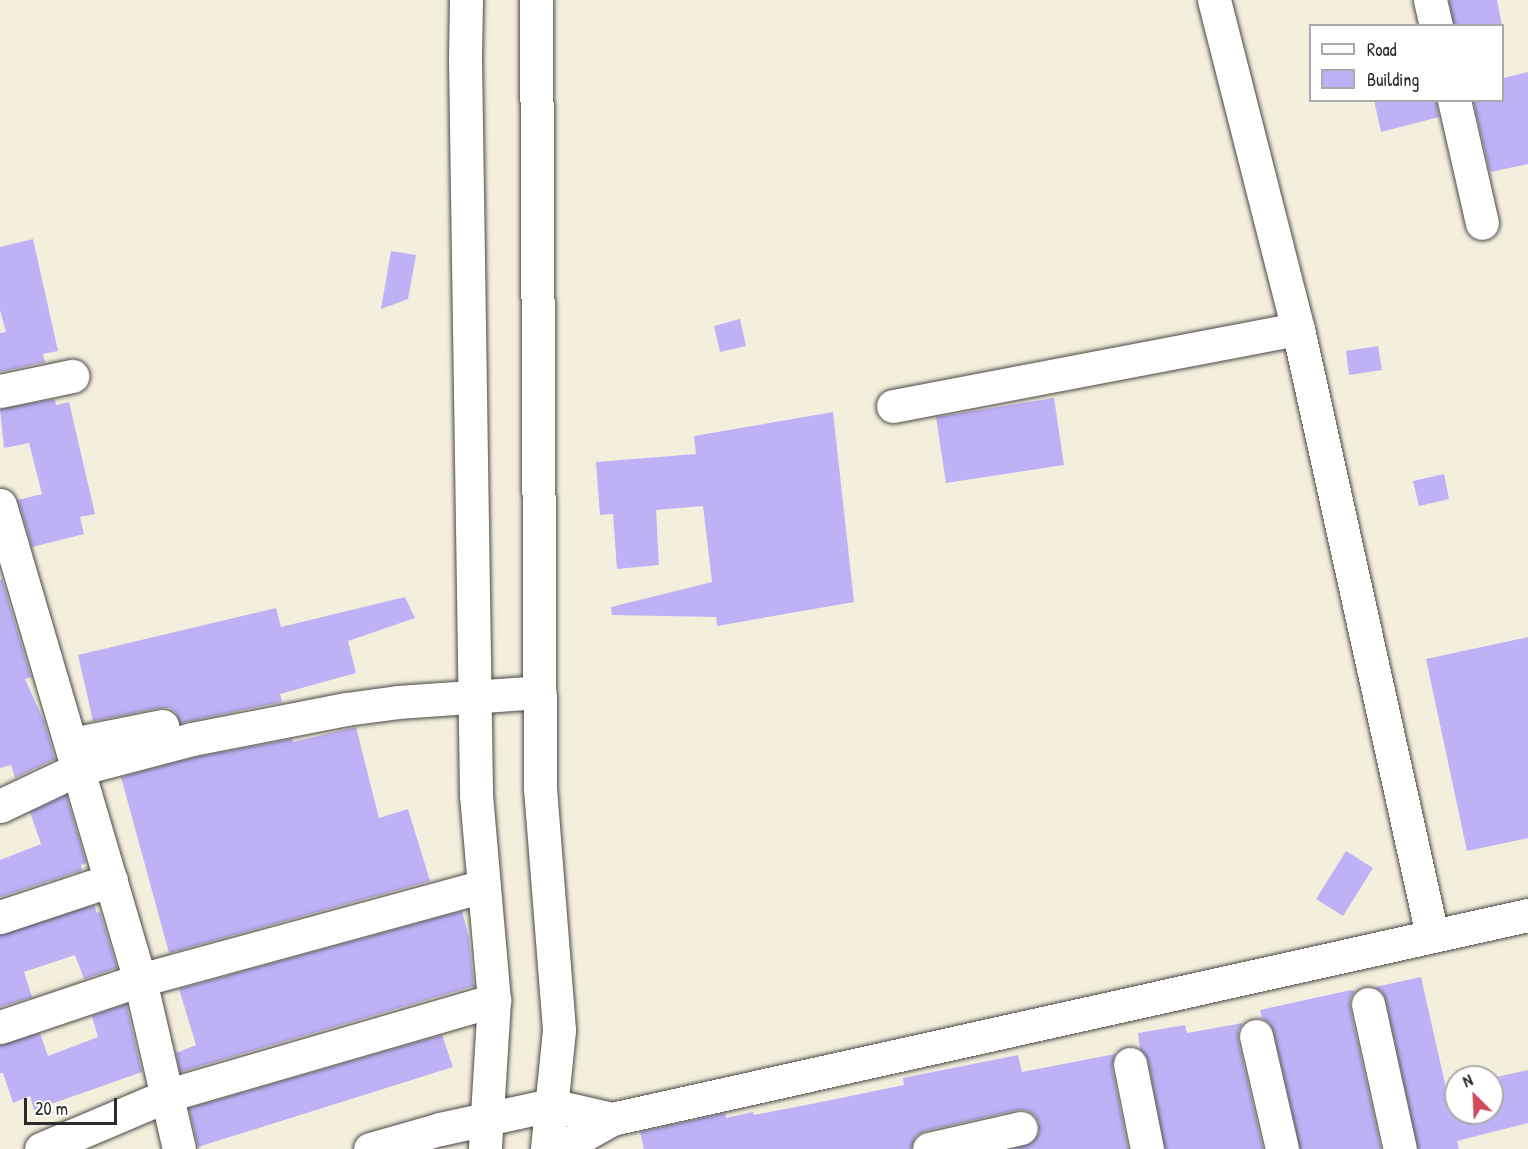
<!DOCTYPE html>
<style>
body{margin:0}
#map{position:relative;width:1528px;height:1149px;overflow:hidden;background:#f4efdd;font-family:"Patrick Hand",sans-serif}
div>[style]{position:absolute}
.building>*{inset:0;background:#bfb1f6}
.roads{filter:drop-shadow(0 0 2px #494846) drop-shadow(0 0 2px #494846)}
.minor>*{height:33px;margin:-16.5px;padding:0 16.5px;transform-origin:16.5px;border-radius:16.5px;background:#fff}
span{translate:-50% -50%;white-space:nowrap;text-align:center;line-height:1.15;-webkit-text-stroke:6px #fff;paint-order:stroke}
.legend{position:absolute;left:1309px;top:24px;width:195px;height:78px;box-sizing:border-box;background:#fff;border:2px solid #aaa;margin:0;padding:8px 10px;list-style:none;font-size:18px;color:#2b2b2b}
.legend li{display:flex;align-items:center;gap:12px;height:30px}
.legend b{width:30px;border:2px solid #aaa}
.north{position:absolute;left:1444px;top:1065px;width:60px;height:60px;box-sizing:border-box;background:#fff;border:2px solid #aaa;border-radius:50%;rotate:336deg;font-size:16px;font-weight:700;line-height:24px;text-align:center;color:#2b2b2b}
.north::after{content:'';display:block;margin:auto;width:21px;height:27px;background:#d1495b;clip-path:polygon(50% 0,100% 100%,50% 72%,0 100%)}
.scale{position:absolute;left:24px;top:1098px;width:93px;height:27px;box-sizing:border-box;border:3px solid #2b2b2b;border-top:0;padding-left:8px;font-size:18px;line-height:21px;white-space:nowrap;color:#2b2b2b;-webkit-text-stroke:4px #fff;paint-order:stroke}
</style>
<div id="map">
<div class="building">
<div style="clip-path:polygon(1449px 0,1497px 0,1502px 26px,1454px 26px)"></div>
<div style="clip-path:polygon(1528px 72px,1528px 164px,1490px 172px,1473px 100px,1503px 100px,1503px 78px)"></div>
<div style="clip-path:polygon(1374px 100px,1436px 100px,1439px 117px,1381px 132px)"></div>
<div style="clip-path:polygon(33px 239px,58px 351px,43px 354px,45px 362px,0 372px,0 333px,6px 332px,0 310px,0 247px)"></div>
<div style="clip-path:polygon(391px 251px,416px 255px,408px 299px,381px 309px)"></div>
<div style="clip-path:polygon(740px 319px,746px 346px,720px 352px,714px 326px)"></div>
<div style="clip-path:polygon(1378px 346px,1382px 370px,1349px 375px,1346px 351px)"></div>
<div style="clip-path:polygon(1054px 398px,1064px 465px,946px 483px,936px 417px)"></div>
<div style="clip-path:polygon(55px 399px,56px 405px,69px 402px,95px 514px,80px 517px,84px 534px,32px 547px,18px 500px,42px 494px,29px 443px,4px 448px,0 409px)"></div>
<div style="clip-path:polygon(833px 412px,854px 602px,717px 626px,716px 617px,612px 615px,611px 607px,712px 582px,703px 506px,656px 510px,659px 565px,617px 569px,613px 514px,600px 515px,596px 462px,696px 454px,694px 436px)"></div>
<div style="clip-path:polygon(1444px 474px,1449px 499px,1419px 506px,1413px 481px)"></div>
<div style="clip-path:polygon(2px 579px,31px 677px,25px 679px,44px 721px,55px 759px,15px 778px,11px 765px,0 768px,0 580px)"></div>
<div style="clip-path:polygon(405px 597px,415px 618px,348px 641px,356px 673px,280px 694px,282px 702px,180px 723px,176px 713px,169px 708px,159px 708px,93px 721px,78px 655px,276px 608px,281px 627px)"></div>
<div style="clip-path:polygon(1528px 637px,1528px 838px,1467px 851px,1426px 659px)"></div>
<div style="clip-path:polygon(356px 727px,379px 818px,408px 809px,430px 881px,169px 953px,121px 777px,196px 757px,292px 739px,293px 742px)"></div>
<div style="clip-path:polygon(66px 795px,86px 863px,81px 865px,82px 870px,0 897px,0 860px,41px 844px,30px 812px)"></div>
<div style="clip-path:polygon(1346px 851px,1373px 868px,1343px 916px,1316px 899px)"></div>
<div style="clip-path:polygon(94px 905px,97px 913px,100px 912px,117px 968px,84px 979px,75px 955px,24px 972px,32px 997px,0 1007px,0 935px)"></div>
<div style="clip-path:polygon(462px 911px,469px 938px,474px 986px,180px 1072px,176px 1053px,196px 1045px,179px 989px)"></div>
<div style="clip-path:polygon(1421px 977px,1446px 1088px,1456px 1086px,1456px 1113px,1492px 1113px,1492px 1078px,1528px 1070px,1528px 1123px,1457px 1141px,1459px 1149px,1418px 1149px,1386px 1000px,1382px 992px,1375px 987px)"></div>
<div style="clip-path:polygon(1351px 990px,1355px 991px,1350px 999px,1350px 1008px,1381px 1149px,1300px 1149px,1274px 1032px,1269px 1023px,1262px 1018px,1260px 1010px)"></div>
<div style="clip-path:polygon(126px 1004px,142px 1072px,34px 1110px,30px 1096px,13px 1103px,3px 1073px,0 1073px,0 1045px,40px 1033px,48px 1056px,98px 1037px,92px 1016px)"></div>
<div style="clip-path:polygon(1243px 1023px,1238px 1031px,1238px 1040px,1263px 1149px,1165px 1149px,1148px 1060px,1140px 1049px,1138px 1033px,1185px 1025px,1187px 1033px)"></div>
<div style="clip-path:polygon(442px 1035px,453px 1067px,198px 1147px,189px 1108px)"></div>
<div style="clip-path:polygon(1115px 1054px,1112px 1068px,1128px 1149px,1013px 1149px,1033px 1142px,1039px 1133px,1039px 1123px,1035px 1116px,1027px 1110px,1017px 1110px,925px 1131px,916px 1136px,911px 1149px,644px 1149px,640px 1132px,725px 1113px,726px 1118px,753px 1112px,754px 1115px,816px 1103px,904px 1085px,903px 1078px,1018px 1055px,1022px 1072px)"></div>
</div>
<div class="roads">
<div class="minor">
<div style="left:466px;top:0;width:59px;rotate:91deg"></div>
<div style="left:465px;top:59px;width:736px;rotate:89.14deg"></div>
<div style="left:476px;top:795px;width:206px;rotate:85deg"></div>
<div style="left:494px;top:1000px;width:149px;rotate:93.5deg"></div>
<div style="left:536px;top:0;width:788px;rotate:89.71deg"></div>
<div style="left:540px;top:788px;width:243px;rotate:85.5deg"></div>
<div style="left:559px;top:1030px;width:120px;rotate:95.8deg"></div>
<div style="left:1214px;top:0;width:340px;rotate:75.7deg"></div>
<div style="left:1298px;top:329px;width:621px;rotate:77.53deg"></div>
<div style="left:1430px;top:0;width:27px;rotate:77deg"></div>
<div style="left:1454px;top:100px;width:126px;rotate:77.2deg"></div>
<div style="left:0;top:391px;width:74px;rotate:-11.8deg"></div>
<div style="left:893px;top:406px;width:412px;rotate:-10.8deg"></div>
<div style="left:0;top:505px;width:495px;rotate:73.6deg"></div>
<div style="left:140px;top:980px;width:173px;rotate:77deg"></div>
<div style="left:72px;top:744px;width:92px;rotate:-11.3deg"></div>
<div style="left:0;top:806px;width:86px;rotate:-25.4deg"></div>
<div style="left:78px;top:769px;width:118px;rotate:-14.7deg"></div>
<div style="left:192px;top:739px;width:157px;rotate:-11deg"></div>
<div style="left:346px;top:709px;width:52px;rotate:-7.7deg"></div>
<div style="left:398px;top:702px;width:142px;rotate:-4deg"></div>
<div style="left:0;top:917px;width:117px;rotate:-18.4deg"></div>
<div style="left:1368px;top:1004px;width:148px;rotate:77.6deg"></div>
<div style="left:0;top:1027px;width:148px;rotate:-18.6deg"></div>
<div style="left:140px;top:980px;width:356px;rotate:-15.3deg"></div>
<div style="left:1256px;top:1036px;width:116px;rotate:77deg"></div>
<div style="left:1130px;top:1064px;width:87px;rotate:78.7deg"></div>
<div style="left:41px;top:1149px;width:138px;rotate:-23deg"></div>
<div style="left:168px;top:1095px;width:340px;rotate:-16.2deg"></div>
<div style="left:370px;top:1149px;width:73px;rotate:-15.9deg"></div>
<div style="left:440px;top:1129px;width:114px;rotate:-12.2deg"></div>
<div style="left:551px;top:1105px;width:63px;rotate:12.9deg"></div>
<div style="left:559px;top:1149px;width:61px;rotate:-29.5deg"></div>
<div style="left:612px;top:1119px;width:938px;rotate:-12.56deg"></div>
<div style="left:929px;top:1149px;width:94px;rotate:-12.9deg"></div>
</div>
</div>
<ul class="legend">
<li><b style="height:8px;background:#fff"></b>Road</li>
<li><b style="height:16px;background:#bfb1f6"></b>Building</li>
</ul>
<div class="north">N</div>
<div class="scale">20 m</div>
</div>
